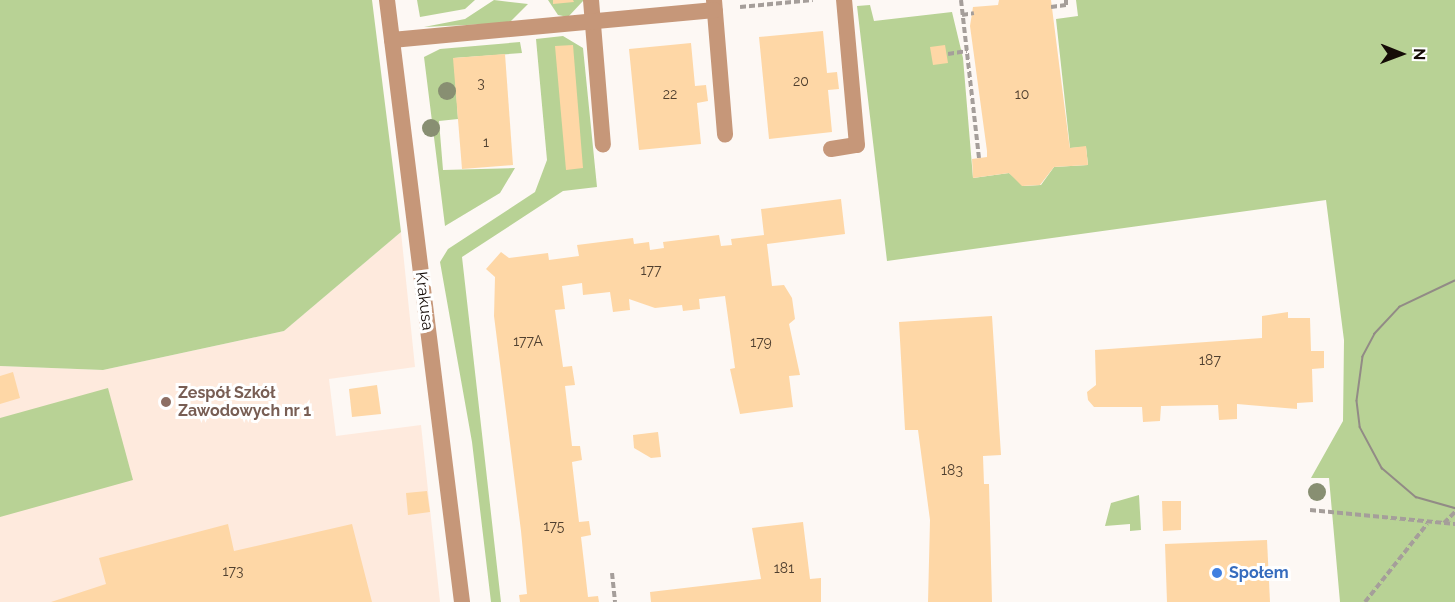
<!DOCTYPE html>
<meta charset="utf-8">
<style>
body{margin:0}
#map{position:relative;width:1455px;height:602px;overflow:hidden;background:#fdf8f4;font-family:Raleway,sans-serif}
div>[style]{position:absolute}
.built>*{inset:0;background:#feeadd}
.green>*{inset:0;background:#b8d295}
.building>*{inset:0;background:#fed7a6}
.path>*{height:4px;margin-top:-2px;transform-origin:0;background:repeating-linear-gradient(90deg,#a59e9a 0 6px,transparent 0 9px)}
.service>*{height:16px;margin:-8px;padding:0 8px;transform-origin:8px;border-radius:8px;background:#c69779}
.minor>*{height:16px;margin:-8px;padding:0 8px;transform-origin:8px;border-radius:8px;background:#c69779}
.tram>*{height:1.5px;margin:-0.75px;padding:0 0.75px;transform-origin:0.75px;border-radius:0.75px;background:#928b86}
.trees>*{width:18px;height:18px;margin:-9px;border-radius:50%;background:#888f72}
.dots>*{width:16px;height:16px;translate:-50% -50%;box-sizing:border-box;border:3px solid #fff;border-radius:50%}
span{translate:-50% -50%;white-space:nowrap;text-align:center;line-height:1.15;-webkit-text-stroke:6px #fff;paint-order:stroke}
.number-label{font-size:14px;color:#4f3f2f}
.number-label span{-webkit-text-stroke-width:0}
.street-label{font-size:16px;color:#150c07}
.education-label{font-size:16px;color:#785e54;font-weight:700}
.left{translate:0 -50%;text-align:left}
.shop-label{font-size:16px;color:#366cbe;font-weight:700}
.north{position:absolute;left:1371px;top:24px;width:60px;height:60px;-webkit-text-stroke:4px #fff;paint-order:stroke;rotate:91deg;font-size:16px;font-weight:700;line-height:24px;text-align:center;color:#150c07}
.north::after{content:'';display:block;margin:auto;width:21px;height:27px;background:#150c07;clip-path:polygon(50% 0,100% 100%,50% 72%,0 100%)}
</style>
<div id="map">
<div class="built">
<div style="clip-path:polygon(401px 232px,415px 367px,329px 379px,336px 436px,421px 425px,440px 602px,0 602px,0 366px,103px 370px,284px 331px)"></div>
</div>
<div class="green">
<div style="clip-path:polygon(0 0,372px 0,401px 232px,284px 331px,103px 370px,0 366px)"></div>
<div style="clip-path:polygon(417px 0,475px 0,465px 9px,420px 17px)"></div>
<div style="clip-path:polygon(494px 0,528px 4px,509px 23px,424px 27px,465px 19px)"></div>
<div style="clip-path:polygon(548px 0,583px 0,583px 1px,568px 17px,558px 15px)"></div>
<div style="clip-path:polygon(1076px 0,1455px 0,1455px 602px,1340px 602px,1329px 478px,1311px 478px,1343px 421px,1344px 340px,1326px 200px,887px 261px,857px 6px,870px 5px,874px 21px,952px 12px,963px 58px,973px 178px,1009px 173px,1024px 186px,1041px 185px,1054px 167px,1088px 165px,1086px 147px,1070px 148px,1056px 19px,1078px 16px)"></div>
<div style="clip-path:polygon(563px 36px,583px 48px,597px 187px,563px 191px,462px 257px,501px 602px,491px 602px,472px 442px,440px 262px,448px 249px,535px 192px,547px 160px,536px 39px)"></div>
<div style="clip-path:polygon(520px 42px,522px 53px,454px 58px,458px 119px,439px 121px,443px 170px,515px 168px,500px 193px,445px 226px,424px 57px,440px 49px)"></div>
<div style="clip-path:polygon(108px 388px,133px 480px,0 517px,0 418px)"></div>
<div style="clip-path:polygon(1139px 495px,1141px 530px,1130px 531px,1130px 524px,1105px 526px,1111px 503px)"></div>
</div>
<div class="building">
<div style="clip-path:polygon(553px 0,573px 0,574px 2px,553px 4px)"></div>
<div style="clip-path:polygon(999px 0,1051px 0,1069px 142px,1070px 148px,1086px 146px,1088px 165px,1054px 167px,1040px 185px,1022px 186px,1009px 173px,973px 178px,972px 159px,987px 157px,987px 151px,970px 26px,973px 7px,998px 5px)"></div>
<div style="clip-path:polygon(823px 31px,827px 73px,837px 72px,839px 89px,828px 90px,832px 132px,769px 139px,759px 37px)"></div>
<div style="clip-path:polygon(691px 43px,695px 86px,706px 85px,708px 101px,697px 103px,701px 144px,639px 150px,629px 49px)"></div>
<div style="clip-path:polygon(573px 45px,583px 168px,566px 170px,555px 46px)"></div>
<div style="clip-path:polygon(945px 45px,948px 63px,933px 65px,930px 47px)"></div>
<div style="clip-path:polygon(505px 54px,513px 165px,462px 169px,453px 58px)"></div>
<div style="clip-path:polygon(841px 199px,845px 234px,767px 244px,772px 286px,784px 285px,792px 298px,795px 319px,789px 324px,800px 375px,789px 376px,793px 407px,740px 414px,730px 369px,735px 368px,725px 296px,699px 299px,700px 309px,683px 311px,682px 305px,655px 308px,629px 299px,630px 310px,613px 312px,610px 292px,583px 295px,582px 283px,562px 286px,565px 309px,555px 310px,563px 367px,572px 366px,575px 385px,565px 386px,572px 446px,580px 446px,582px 460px,572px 462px,579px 522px,589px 521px,591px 535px,581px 537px,588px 597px,598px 596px,599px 602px,520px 602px,519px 595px,527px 594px,521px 531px,494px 316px,495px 277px,486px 269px,501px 252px,509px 258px,548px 253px,549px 260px,579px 256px,577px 245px,633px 238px,634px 244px,649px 242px,650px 250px,664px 248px,663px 242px,719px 235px,721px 246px,732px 245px,731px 239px,764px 235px,761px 209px)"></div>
<div style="clip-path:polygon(1288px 312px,1288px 318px,1310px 318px,1311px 351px,1324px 351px,1324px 368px,1312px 369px,1313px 402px,1297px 403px,1297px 409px,1237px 404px,1237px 419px,1219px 420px,1218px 405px,1161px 406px,1160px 421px,1143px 422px,1142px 407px,1094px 407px,1088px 400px,1087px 392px,1096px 385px,1095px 350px,1262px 338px,1262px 316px)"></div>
<div style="clip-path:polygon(992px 316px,1001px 455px,983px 456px,984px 484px,989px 484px,992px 602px,928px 602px,930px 520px,918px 430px,905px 430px,899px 322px)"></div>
<div style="clip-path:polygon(13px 372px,20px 398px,0 404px,0 376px)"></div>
<div style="clip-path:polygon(377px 385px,381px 414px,352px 417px,349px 389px)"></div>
<div style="clip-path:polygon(658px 432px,661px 457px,651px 458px,634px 448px,633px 435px)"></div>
<div style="clip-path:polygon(427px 491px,430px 512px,408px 515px,406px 493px)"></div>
<div style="clip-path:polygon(1162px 501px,1181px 501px,1181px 530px,1163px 531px)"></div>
<div style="clip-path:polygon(803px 522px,810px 579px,821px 578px,821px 602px,651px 602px,650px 592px,761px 579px,752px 528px)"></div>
<div style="clip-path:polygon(228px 524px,234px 551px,352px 524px,372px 602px,51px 602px,106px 584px,99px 558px)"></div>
<div style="clip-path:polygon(1267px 540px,1270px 602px,1167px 602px,1165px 544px)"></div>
</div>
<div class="path">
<div style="left:961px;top:0;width:159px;rotate:83.5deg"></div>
<div style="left:740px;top:7px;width:73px;rotate:-5.5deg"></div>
<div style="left:1051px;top:7px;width:15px;rotate:-8deg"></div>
<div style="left:1066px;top:5px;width:5px;rotate:-90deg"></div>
<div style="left:962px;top:15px;width:12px;rotate:-9deg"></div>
<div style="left:948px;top:54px;width:19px;rotate:-9deg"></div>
<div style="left:1310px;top:510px;width:146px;rotate:5.5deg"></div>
<div style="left:1444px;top:523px;width:16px;rotate:-45deg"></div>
<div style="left:612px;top:573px;width:29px;rotate:84deg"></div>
<div style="left:1365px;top:602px;width:100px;rotate:-51.5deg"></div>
</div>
<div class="service">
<div style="left:591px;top:0;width:145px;rotate:85.3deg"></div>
<div style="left:714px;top:0;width:135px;rotate:85.3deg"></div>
<div style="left:392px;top:40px;width:324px;rotate:-5.3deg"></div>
<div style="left:831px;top:149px;width:26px;rotate:-9deg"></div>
<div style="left:857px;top:145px;width:146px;rotate:-95.1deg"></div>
</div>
<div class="minor">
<div style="left:387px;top:0;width:607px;rotate:82.9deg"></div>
</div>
<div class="tram">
<div style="left:1455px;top:281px;width:61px;rotate:154.7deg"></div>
<div style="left:1400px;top:307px;width:37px;rotate:133deg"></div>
<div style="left:1375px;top:334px;width:26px;rotate:118deg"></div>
<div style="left:1363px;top:357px;width:44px;rotate:97.8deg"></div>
<div style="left:1357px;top:401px;width:26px;rotate:83deg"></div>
<div style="left:1360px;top:427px;width:47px;rotate:61.8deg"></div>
<div style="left:1382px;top:468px;width:45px;rotate:40.5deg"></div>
<div style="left:1416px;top:497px;width:41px;rotate:15.8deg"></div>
</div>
<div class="trees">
<div style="left:447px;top:91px"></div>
<div style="left:431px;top:128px"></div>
<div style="left:1317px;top:492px"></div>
</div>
<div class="dots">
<div style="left:166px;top:402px;background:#8d6e63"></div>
<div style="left:1217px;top:573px;background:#3f7fe0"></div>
</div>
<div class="number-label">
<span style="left:801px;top:81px">20</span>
<span style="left:481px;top:83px">3</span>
<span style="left:670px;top:94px">22</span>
<span style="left:1022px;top:94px">10</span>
<span style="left:486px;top:142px">1</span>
<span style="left:651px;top:270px">177</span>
<span style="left:528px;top:341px">177A</span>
<span style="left:761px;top:342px">179</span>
<span style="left:1210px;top:360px">187</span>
<span style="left:952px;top:470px">183</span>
<span style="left:554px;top:526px">175</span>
<span style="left:784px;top:568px">181</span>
<span style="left:233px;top:571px">173</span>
</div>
<div class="street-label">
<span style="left:424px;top:301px;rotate:83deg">Krakusa</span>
</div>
<div class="education-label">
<span class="left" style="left:178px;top:402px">Zespół Szkół<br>Zawodowych nr 1</span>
</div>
<div class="shop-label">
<span class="left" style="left:1229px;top:573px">Społem</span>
</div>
<div class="north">N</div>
</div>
